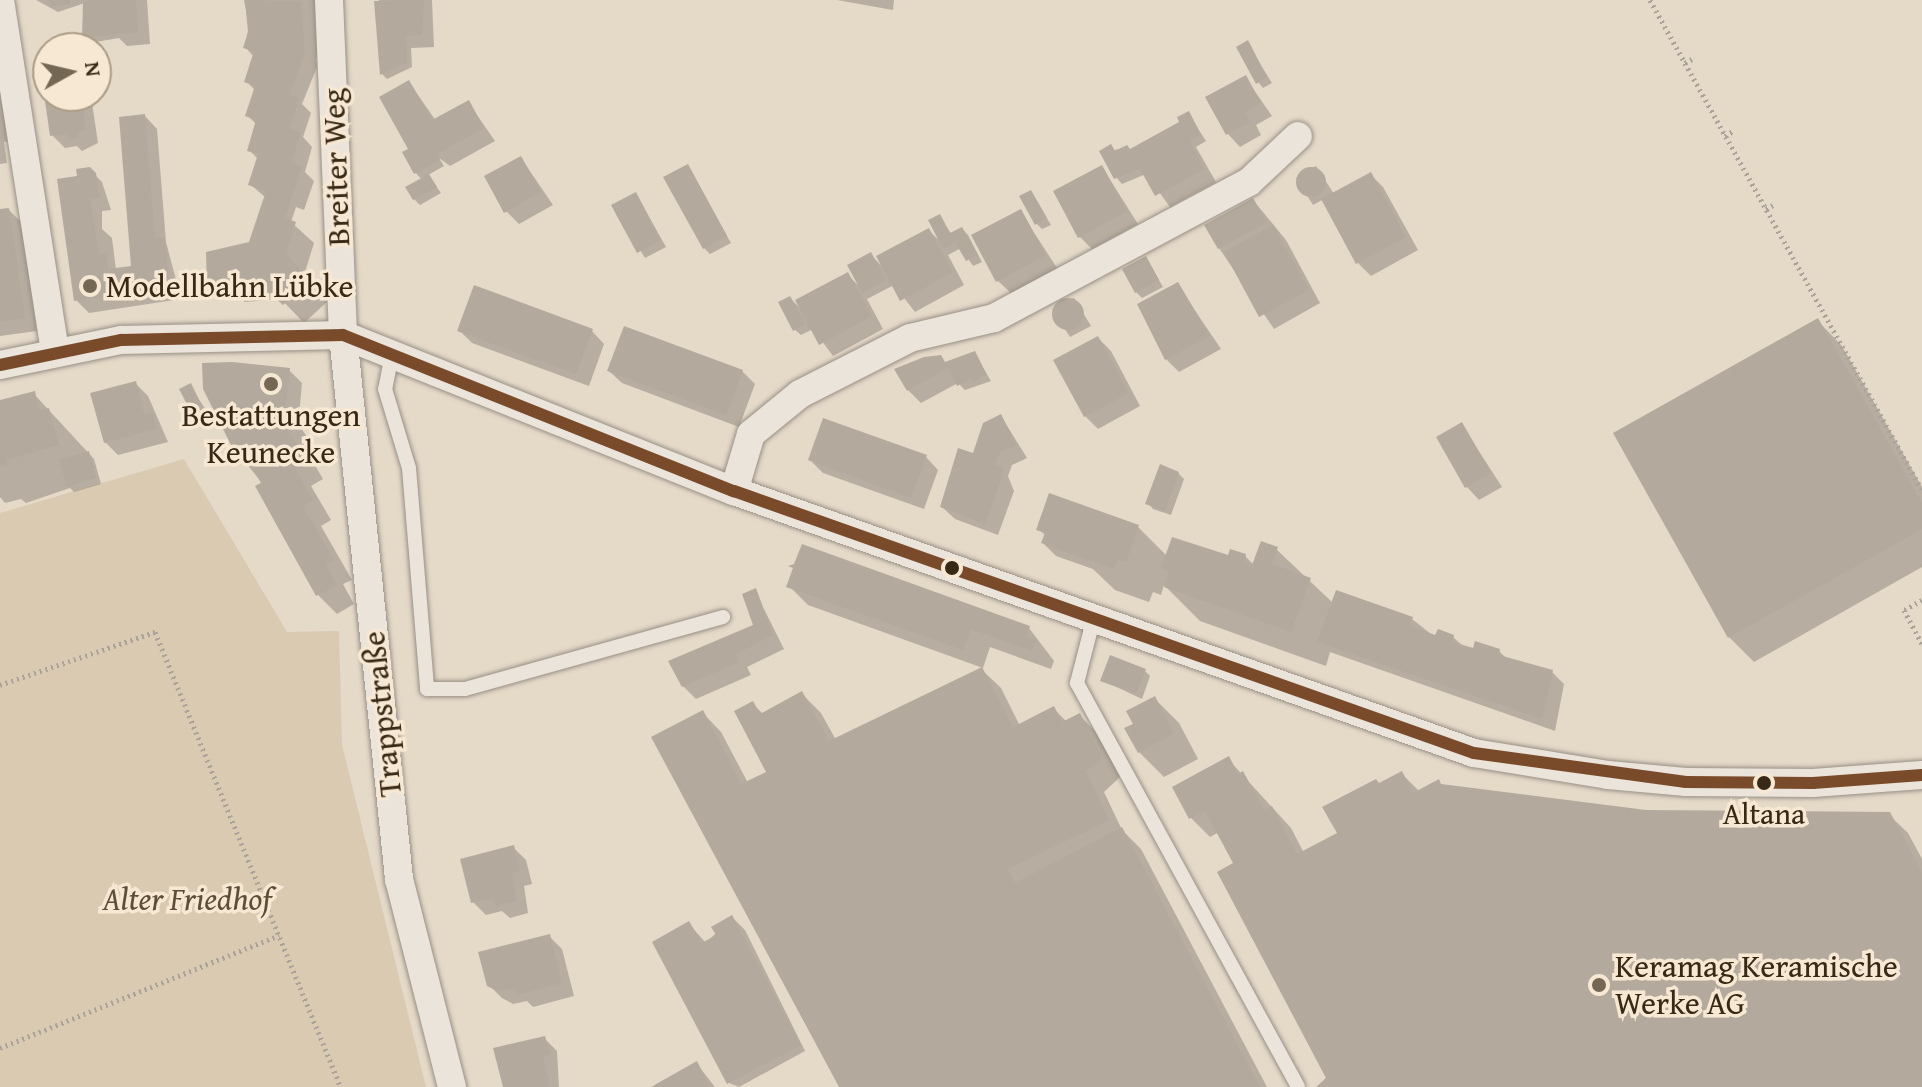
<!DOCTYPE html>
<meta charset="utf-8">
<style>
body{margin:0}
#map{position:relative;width:1922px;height:1087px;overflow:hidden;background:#e5d9c8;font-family:"Gentium Book Plus",serif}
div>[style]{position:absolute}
.green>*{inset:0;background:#dacab2}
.shadow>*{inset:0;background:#0003}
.building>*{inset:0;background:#b3aa9d}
.round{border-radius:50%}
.path>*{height:5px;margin-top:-2.5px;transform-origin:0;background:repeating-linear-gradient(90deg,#aaa39a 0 2px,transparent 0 6px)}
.roads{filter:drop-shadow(0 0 2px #989084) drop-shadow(0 0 2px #989084)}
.lane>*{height:14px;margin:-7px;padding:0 7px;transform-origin:7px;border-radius:7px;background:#eae4db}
.street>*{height:28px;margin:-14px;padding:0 14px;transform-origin:14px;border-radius:14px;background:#eae4db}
.bus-1>*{height:12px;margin:-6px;padding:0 6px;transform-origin:6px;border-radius:6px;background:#7a4b2a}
.dots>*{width:22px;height:22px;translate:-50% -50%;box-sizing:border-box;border:4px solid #f6e8d3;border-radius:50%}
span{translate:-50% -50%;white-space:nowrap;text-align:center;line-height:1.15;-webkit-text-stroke:7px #f6e8d3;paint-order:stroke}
.bus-label{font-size:30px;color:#372915}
.street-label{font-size:32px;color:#372915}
.poi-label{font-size:32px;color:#372915}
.left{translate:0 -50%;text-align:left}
.park-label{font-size:32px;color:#5e4e38;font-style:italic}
.north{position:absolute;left:32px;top:32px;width:80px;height:80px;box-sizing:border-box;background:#f6e8d3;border:2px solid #aa9c87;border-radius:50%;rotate:82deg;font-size:22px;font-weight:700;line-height:32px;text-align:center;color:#372915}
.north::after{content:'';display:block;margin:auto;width:28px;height:36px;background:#746754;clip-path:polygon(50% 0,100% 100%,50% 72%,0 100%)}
</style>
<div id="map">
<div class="green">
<div style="clip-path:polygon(184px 459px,287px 632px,339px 631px,342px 745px,426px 1087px,0 1087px,0 513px)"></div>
</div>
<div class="shadow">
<div style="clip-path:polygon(36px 0,147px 0,150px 44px,127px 46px,119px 38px,90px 43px,84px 37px,85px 3px,58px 12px)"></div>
<div style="clip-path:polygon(244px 0,332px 0,335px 56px,316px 58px,317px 67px,302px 104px,311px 113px,303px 137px,312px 147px,305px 172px,314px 181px,304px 210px,296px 207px,291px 222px,314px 243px,304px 275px,328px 301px,304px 323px,281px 299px,245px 302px,228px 285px,215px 290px,209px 285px,250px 244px,266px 198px,250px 184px,258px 159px,249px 150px,257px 125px,248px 116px,256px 91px,247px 82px,254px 57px,245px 47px,249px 26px)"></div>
<div style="clip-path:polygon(379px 0,432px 0,434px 47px,411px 48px,412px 67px,387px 79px,382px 74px)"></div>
<div style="clip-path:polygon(837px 0,894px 0,893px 10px)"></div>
<div style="clip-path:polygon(1247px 43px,1272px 83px,1263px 88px,1258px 82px)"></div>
<div style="clip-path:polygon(48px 52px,48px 96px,91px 96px,98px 143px,82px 151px,77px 146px,65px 148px,52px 135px,40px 54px)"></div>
<div style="clip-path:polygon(0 75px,10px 141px,4px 142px,7px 163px,0 164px)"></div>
<div style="clip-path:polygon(1245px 77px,1272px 116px,1256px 125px,1261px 135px,1240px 147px,1228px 134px)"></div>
<div style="clip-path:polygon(409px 82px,436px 121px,468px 102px,495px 141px,450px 166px,439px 158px,444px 166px,428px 175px,441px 193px,420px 205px,414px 199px,422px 180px,416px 173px,411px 149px)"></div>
<div style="clip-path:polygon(1188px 113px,1206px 141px,1196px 147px,1216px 182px,1170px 207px,1146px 174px,1122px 184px,1116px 177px,1102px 153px,1127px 147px,1131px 151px,1186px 132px)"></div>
<div style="clip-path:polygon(145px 116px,157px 129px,166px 242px,181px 299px,89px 313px,76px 300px,80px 177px,89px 169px,102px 182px,111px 210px,102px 211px,102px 229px,112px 238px,116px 270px,136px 268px)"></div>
<div style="clip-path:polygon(521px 158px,553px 205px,519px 224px,506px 211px)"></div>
<div style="clip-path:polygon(688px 166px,731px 243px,710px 254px,704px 248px)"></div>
<div style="clip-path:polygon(1316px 166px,1334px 194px,1370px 174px,1383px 187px,1418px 250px,1371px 276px,1358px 263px,1324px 199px,1313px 205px,1296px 178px)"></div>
<div style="clip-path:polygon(1102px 167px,1138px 224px,1092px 249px,1079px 236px)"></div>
<div style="clip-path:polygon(1031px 192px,1051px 225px,1042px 229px,1036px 223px)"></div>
<div style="clip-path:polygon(636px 194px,666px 247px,645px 258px,614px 206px)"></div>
<div style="clip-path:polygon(1253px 200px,1286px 240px,1320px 303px,1274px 329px,1219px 248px)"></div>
<div style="clip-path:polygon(9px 210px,22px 223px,37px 331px,0 336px,0 212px)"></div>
<div style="clip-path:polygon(1020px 211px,1057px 268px,1011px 293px,998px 281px)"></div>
<div style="clip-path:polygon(939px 216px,952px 235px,962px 229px,968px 235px,982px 262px,973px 266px,961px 248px,948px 255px,964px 285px,915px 312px,894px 285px,867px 299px,883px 329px,833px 356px,813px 329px,801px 335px,795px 330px,790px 298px,802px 310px,847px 274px,859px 286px,870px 254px,882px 266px,928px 230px,941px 242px)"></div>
<div style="clip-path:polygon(1146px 258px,1163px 287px,1142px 298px,1136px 292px)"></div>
<div style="clip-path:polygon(1177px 284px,1221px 349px,1179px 372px,1166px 359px)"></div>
<div style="clip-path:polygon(1074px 298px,1091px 326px,1070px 337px,1052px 309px)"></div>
<div style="clip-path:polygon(1817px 320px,1842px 346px,1922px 487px,1922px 567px,1754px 662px,1729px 637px)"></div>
<div style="clip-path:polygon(459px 330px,592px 331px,604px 344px,589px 386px,472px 343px)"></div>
<div style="clip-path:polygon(1098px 338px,1111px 351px,1140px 406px,1098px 429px,1085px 416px)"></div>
<div style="clip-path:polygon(974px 353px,991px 381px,965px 390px,958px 383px,921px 403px,908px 390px,946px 363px)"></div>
<div style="clip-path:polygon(289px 370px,302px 383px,299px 416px,293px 417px,310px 441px,303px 445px,323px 479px,311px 486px,331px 520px,321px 526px,352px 580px,343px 584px,354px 604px,337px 614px,318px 595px,257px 487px,263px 484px,237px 452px,222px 418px)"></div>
<div style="clip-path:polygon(609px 371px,742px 371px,755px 384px,739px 427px,622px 383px)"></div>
<div style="clip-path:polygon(135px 383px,148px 396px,168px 442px,118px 455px,105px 442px)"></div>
<div style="clip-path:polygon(190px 386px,206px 410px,198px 414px,192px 408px)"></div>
<div style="clip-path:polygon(34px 394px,94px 459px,101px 484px,74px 492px,70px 488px,26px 503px,21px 499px,5px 503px,0 497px,0 403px)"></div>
<div style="clip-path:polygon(1001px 416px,1027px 458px,1012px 465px,1008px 476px,1014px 491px,998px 535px,955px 519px,942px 507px)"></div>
<div style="clip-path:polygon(1462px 425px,1502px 487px,1479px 500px,1467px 487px)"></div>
<div style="clip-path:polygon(926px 457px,938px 470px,924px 509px,823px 473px,810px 460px)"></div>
<div style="clip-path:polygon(1178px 473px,1184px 479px,1171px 515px,1153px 509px,1148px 503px)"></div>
<div style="clip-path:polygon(1050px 496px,1138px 527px,1167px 556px,1245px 556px,1254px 565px,1276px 549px,1333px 603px,1412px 619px,1436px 638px,1453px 637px,1464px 647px,1499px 651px,1508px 660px,1552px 672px,1564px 684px,1555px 731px,1330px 652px,1326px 666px,1200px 621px,1164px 585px,1161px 595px,1153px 592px,1149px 602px,1115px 590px,1093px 569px,1056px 556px,1043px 543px,1046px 536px,1039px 529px)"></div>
<div style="clip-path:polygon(789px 586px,1029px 628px,1054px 661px,1051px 669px,990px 647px,983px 668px,808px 605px)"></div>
<div style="clip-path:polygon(755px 591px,784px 649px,747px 667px,751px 675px,696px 699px,683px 686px,756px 626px)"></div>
<div style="clip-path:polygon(982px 670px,1001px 688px,1020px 726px,1054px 709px,1067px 722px,1080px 716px,1099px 735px,1120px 777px,1104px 792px,1122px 830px,1141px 849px,1267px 1087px,842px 1087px,702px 712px,721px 732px,748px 783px,769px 773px,752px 703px,763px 714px,802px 694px,821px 713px,836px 740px)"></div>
<div style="clip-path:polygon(1144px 670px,1150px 676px,1142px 699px,1102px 680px)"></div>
<div style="clip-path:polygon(1154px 698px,1179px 723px,1198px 759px,1164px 777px,1139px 752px,1136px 724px)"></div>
<div style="clip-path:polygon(1228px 759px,1291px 828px,1304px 853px,1340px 834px,1380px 785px,1402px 774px,1420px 792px,1443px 786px,1646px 812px,1888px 814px,1908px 833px,1922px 859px,1922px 1087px,1318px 1087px,1329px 1079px,1236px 864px,1219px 832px,1210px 837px,1191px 818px)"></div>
<div style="clip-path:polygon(513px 847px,526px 860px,532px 884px,524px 886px,528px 913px,510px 918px,502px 911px,486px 915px,473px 902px)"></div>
<div style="clip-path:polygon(732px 917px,745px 930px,805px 1051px,739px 1087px,729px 1083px,677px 986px,689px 924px,706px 943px)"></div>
<div style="clip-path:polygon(549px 936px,562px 949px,574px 996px,533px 1007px,527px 1001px,513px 1004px,502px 998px,489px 985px)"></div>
<div style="clip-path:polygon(544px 1038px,557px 1051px,559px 1087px,504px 1087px)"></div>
<div style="clip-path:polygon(697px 1064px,715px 1087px,655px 1087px)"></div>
</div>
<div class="building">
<div style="clip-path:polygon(50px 0,70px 0,70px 4px,50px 7px)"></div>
<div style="clip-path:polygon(93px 0,136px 0,138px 32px,82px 38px,83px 3px)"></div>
<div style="clip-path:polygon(245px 0,301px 2px,305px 53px,289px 95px,299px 98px,289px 129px,301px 132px,291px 163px,302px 166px,285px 218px,296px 222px,286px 254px,310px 280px,283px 305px,254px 279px,207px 286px,206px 252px,249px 242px,266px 191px,248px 185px,258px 154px,247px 151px,256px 120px,245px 116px,255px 86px,244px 82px,254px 51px,243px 48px,248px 32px)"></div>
<div style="clip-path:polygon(424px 0,422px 35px,406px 36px,407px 62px,380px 75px,374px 1px)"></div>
<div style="clip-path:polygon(72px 38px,74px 48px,55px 48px,54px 41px)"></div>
<div style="clip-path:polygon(1248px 40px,1267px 77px,1256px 84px,1236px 47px)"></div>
<div style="clip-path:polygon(48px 50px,48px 96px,81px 96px,86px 130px,77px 132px,78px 138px,68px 140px,67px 133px,50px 136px,38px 52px)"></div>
<div style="clip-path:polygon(1246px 75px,1261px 103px,1245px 112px,1250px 122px,1226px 135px,1205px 97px)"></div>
<div style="clip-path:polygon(409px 80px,432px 120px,469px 100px,484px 128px,437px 154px,440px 160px,414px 174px,402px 152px,408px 149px,379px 97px)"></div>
<div style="clip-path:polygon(1189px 111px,1201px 135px,1190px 141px,1204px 169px,1155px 196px,1140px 169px,1114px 179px,1099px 151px,1111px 144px,1115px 151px,1127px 145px,1130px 149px,1179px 122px,1177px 117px)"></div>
<div style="clip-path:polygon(145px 114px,155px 239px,165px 238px,169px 286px,74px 301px,57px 179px,77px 176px,76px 169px,90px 167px,96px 173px,100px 198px,90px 199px,99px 254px,106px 253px,108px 269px,131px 266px,119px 117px)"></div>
<div style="clip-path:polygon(521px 156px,541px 192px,504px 213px,484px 176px)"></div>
<div style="clip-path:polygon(688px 164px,727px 236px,703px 249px,663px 177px)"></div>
<div style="clip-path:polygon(1102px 165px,1127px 211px,1078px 238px,1053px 191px)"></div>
<div class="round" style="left:1296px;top:167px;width:30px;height:30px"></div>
<div style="clip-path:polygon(1371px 172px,1406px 237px,1356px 264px,1321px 199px)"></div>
<div style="clip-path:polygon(429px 174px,437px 187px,413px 200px,405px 187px)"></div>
<div style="clip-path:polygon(1031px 190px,1047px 218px,1035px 225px,1019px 196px)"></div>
<div style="clip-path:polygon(636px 192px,661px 240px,637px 253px,611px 205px)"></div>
<div style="clip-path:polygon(1253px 198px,1267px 222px,1218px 249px,1204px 225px)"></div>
<div style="clip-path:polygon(9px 208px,25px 318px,0 322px,0 209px)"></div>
<div style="clip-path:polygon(1021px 209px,1046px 255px,996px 282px,971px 235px)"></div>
<div style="clip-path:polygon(940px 214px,950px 233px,962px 227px,978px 255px,966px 261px,955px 242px,943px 249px,928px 220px)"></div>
<div style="clip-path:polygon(1273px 225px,1309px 290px,1259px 317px,1224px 252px)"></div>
<div style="clip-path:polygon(929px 228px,953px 272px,900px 301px,876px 256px)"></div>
<div style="clip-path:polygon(871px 252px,886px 280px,862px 293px,847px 265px)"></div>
<div style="clip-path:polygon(1146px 256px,1159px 280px,1135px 293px,1122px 269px)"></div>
<div style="clip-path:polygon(848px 272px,872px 316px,819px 345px,795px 300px)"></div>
<div style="clip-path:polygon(1178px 282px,1210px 336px,1165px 360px,1137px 304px)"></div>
<div style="clip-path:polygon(474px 285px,593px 329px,576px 374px,457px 331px)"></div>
<div style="clip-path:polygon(790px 296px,805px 324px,793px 331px,778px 302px)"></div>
<div class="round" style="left:1052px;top:298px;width:32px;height:32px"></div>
<div style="clip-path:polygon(1818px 318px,1922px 503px,1922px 529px,1728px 638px,1613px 433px)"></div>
<div style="clip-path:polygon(624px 326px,743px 370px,726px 415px,607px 371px)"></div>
<div style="clip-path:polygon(1098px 336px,1129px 393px,1084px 417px,1053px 360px)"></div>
<div style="clip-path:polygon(975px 351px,987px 375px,973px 382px,972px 378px,957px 386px,948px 368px,907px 391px,894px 369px,924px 357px,941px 355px,945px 362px)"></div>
<div style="clip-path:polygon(232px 362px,290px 368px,286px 403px,281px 408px,292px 421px,285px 425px,305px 459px,294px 466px,313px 500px,303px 506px,334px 560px,326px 565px,337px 585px,316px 596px,255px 486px,261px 483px,242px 449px,235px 453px,203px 389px,202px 363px)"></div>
<div style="clip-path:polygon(136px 381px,144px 414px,152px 412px,156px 429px,104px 443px,90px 393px)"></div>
<div style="clip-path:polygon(191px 383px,201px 404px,190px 410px,179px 389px)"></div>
<div style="clip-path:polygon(35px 391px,39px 411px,49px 408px,59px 445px,6px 460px,8px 465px,0 467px,0 400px)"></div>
<div style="clip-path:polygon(1001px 414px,1016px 445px,1000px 452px,995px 465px,1003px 468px,1002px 477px,985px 524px,940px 507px,958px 448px,973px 453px,983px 423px)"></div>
<div style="clip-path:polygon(823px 418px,927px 455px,911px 498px,808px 460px)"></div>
<div style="clip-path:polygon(1462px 422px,1491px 473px,1465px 488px,1436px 437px)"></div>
<div style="clip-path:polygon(89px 451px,96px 478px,67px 487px,59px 460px)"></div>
<div style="clip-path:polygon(1160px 464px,1179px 472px,1165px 511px,1145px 504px)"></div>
<div style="clip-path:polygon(1049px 493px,1139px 525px,1126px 562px,1118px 559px,1114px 569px,1041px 543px,1045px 533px,1036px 530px)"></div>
<div style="clip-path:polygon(1172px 537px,1228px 555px,1230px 549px,1246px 554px,1245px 562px,1252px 565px,1261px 541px,1278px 547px,1272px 564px,1311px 578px,1291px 632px,1164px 587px,1169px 571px,1161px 568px)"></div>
<div style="clip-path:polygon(802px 544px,1030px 626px,1027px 636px,1036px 640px,1032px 651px,971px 629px,963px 650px,786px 587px,793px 568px,788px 566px,794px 564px)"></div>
<div style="clip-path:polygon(756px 588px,773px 635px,736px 654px,739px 662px,682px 687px,668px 661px,753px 625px,742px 594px)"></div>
<div style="clip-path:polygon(1336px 590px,1413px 617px,1410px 626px,1435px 635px,1438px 629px,1454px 635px,1453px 642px,1473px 648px,1475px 641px,1500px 649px,1499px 655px,1553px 670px,1542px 719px,1317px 642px)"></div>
<div style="clip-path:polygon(1110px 655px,1146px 669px,1136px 694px,1100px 681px)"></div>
<div style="clip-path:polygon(982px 667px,1013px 727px,1054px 706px,1062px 722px,1080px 713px,1102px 757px,1086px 772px,1109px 820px,1008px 869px,1015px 883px,1122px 827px,1260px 1087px,839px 1087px,651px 737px,703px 710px,741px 784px,766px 772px,734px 711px,753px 701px,760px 714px,802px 691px,829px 741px)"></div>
<div style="clip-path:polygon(1155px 696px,1174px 734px,1138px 753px,1124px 728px,1133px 724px,1126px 711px)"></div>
<div style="clip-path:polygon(1229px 756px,1238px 774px,1243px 771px,1264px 810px,1272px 806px,1297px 854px,1337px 833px,1322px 807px,1376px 779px,1379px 783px,1402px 771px,1413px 793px,1439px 779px,1441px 784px,1646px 810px,1890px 812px,1922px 873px,1922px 1087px,1316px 1087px,1326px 1078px,1217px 872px,1233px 863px,1205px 811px,1189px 819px,1172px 787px)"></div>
<div style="clip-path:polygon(514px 845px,520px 871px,512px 873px,517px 901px,495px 906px,493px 898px,471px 903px,460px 859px)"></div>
<div style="clip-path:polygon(732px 915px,801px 1045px,727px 1084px,652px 942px,689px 921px,702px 943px,716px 935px,711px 927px)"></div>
<div style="clip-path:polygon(550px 934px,562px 983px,518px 995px,516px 988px,499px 992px,487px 986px,478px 952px)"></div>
<div style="clip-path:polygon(545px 1036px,550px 1054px,543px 1056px,550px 1087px,503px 1087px,493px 1048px)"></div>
<div style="clip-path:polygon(697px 1061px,710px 1087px,651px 1087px)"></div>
</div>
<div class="path">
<div style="left:1650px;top:0;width:560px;rotate:60.97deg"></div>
<div style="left:1685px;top:63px;width:8px;rotate:-30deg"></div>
<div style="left:1725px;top:136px;width:9px;rotate:-32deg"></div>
<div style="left:1766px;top:209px;width:10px;rotate:-29deg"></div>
<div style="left:1922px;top:600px;width:21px;rotate:151deg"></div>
<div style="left:1904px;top:610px;width:38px;rotate:62deg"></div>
<div style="left:0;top:685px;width:164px;rotate:-18.9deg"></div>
<div style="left:155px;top:632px;width:492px;rotate:67.8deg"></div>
<div style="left:0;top:1048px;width:301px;rotate:-22deg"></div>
</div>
<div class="roads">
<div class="lane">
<div style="left:392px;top:354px;width:36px;rotate:101deg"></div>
<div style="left:385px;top:389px;width:83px;rotate:73.1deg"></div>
<div style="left:409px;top:468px;width:222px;rotate:85.3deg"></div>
<div style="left:427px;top:689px;width:38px"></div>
<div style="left:465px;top:689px;width:268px;rotate:-15.6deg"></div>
<div style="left:1093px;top:621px;width:64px;rotate:104.5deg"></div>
<div style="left:1077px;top:683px;width:460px;rotate:61.3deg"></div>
</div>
<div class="street">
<div style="left:0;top:0;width:355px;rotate:81.1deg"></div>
<div style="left:329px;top:0;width:335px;rotate:87.6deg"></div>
<div style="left:343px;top:335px;width:547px;rotate:84.12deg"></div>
<div style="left:399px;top:879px;width:215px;rotate:75.7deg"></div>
<div style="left:0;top:365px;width:124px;rotate:-11.7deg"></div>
<div style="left:121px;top:340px;width:222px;rotate:-1.3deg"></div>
<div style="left:343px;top:335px;width:421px;rotate:21.8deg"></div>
<div style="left:734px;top:491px;width:785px;rotate:19.5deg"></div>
<div style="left:1474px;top:753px;width:136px;rotate:9.3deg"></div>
<div style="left:1608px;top:775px;width:78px;rotate:5.1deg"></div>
<div style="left:1686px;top:782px;width:127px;rotate:0.5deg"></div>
<div style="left:1813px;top:783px;width:109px;rotate:-4.2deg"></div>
<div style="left:734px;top:491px;width:59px;rotate:-73.4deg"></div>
<div style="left:751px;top:434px;width:63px;rotate:-39.2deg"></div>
<div style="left:800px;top:394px;width:123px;rotate:-27deg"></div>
<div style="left:910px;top:338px;width:86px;rotate:-13.4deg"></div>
<div style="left:994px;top:318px;width:289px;rotate:-28.1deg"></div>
<div style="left:1249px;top:182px;width:67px;rotate:-43.2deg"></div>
</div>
</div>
<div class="bus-1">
<div style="left:0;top:365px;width:124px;rotate:-11.7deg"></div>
<div style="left:121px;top:340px;width:222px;rotate:-1.3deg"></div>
<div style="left:343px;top:335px;width:421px;rotate:21.8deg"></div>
<div style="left:734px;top:491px;width:785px;rotate:19.5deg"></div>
<div style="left:1474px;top:753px;width:214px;rotate:7.8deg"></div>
<div style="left:1686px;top:782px;width:127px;rotate:0.5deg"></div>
<div style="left:1813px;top:783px;width:109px;rotate:-4.2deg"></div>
</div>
<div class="dots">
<div style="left:90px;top:286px;background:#746754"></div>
<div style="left:271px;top:384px;background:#746754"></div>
<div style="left:952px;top:568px;background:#372915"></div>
<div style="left:1764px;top:783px;background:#372915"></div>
<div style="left:1599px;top:985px;background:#746754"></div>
</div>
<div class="bus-label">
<span style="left:1764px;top:813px">Altana</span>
</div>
<div class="street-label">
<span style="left:336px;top:167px;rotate:-92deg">Breiter Weg</span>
<span style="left:382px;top:714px;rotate:-96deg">Trappstraße</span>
</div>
<div class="poi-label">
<span class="left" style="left:106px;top:286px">Modellbahn Lübke</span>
<span style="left:271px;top:434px">Bestattungen<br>Keunecke</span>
<span class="left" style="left:1615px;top:985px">Keramag Keramische<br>Werke AG</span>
</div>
<div class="park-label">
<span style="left:187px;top:899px">Alter Friedhof</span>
</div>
<div class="north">N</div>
</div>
